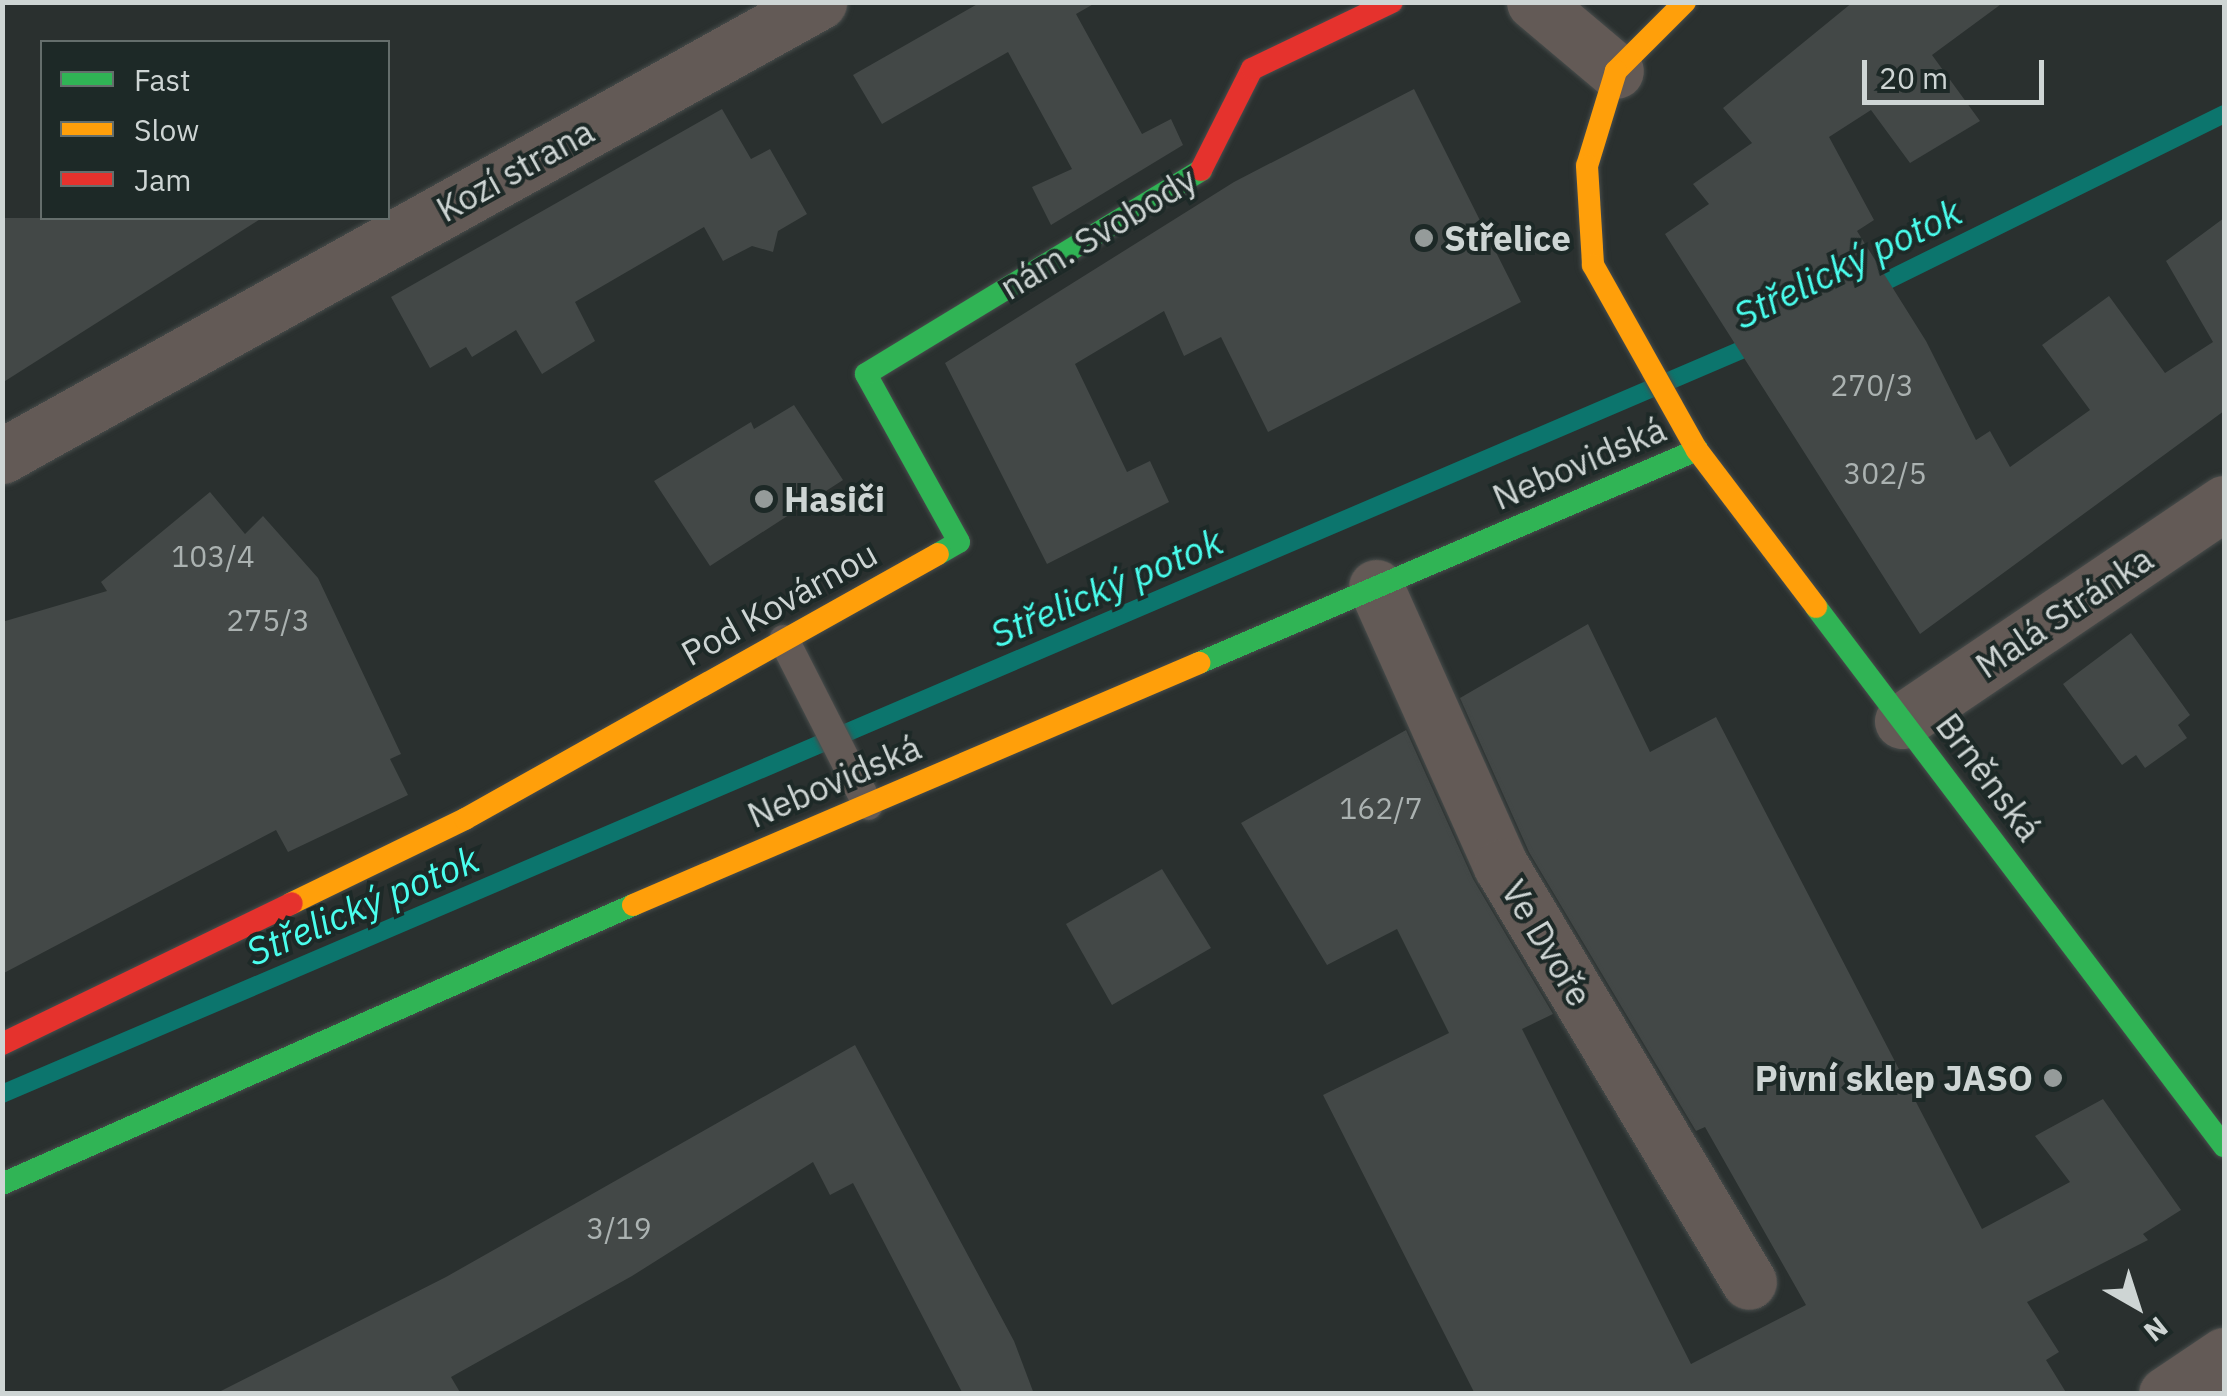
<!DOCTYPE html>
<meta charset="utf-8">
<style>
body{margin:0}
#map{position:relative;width:2227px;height:1396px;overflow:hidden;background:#2a302f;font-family:"IBM Plex Sans",sans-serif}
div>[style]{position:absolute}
.stream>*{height:18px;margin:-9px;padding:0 9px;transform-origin:9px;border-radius:9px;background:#0c756d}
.building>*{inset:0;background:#434847}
.roads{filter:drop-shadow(0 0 2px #484d4c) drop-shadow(0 0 2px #484d4c)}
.lane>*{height:30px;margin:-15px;padding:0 15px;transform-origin:15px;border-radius:15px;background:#635a56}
.street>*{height:55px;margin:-27.5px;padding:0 27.5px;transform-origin:27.5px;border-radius:27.5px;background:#635a56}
.fast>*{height:22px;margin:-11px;padding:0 11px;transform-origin:11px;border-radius:11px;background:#30b455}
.slow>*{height:22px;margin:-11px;padding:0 11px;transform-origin:11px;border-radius:11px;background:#ff9f0a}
.jam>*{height:22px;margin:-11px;padding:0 11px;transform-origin:11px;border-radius:11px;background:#e5322d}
.dots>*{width:28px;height:28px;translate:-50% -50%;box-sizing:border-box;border:5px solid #1d2927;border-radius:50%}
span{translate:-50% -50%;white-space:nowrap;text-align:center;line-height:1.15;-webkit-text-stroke:8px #1d2927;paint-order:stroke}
.number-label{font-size:30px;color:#abb2b1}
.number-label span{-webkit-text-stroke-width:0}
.street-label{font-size:35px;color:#ced5d4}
.poi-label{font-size:35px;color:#ced5d4;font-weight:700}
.left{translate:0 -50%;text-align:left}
.right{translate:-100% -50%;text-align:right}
.water-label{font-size:38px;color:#4afeee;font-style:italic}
.frame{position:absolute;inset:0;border:5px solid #ced5d4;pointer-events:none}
.legend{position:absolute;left:40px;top:40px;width:350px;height:180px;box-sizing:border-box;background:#1d2927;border:2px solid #646e6c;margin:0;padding:12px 18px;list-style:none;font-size:30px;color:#ced5d4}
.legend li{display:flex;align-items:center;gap:20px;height:50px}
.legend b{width:50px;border:2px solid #646e6c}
.north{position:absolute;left:2087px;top:1256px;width:100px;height:100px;-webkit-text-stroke:8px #1d2927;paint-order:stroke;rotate:141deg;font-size:28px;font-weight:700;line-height:40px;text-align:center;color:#ced5d4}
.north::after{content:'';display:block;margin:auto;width:35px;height:45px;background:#ced5d4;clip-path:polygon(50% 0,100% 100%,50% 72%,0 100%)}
.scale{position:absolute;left:1862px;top:60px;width:182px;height:45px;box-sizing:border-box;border:5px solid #ced5d4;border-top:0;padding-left:12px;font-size:30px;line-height:35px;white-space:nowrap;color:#ced5d4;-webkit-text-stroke:8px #1d2927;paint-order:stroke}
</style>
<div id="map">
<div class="stream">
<div style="left:1866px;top:291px;width:399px;rotate:-26.3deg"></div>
<div style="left:2px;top:1094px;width:1914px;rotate:-23.16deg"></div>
</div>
<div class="building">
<div style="clip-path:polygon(981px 2px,1097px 2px,1076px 14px,1142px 134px,1171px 119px,1183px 145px,1051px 225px,1032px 187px,1072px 169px,1008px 52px,882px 124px,853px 75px)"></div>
<div style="clip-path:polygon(1853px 2px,2004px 2px,1932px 55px,1980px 121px,1910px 163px,1871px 110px,1829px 137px,1874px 220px,1857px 231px,1926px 341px,1976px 440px,1990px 431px,2010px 467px,2090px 410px,2042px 345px,2109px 296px,2165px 373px,2213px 342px,2166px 261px,2224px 218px,2224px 411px,1920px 634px,1665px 234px,1709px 204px,1693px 184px,1752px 143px,1723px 108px)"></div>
<div style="clip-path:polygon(1414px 89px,1521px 302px,1268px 432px,1221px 337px,1184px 356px,1164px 311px,1075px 364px,1127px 472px,1150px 461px,1169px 502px,1047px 564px,945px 363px,1234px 182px)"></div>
<div style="clip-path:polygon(722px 109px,751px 159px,770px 149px,807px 214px,778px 231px,773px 252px,752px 246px,723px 261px,704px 227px,575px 302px,595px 341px,542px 374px,516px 330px,472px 357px,466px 347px,430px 368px,391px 297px)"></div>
<div style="clip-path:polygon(2px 218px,262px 218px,2px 383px)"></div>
<div style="clip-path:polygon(794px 405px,843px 480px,710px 566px,654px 481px,751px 422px,754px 429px)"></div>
<div style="clip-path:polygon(210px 492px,245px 534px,263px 516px,318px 578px,401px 754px,390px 759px,408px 795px,288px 852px,276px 830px,2px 974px,2px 622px,107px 591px,101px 582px)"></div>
<div style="clip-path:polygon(1588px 624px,1650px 752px,1716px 717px,1982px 1229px,2070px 1182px,2035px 1136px,2103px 1099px,2181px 1210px,2143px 1234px,2148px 1240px,2027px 1302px,2059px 1352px,2046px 1360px,2067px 1394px,1475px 1394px,1323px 1095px,1449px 1033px,1397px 929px,1327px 965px,1241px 823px,1406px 730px,1473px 879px,1553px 1014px,1522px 1029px,1691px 1364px,1806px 1305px,1705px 1127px,1696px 1131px,1529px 852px,1460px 698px)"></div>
<div style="clip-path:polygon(2131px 633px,2190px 715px,2178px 725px,2187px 738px,2145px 768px,2136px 755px,2122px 765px,2063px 684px)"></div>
<div style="clip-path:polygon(1162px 869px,1211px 948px,1112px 1005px,1066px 924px)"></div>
<div style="clip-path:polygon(855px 1045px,1014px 1341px,1034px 1394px,963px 1394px,853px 1183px,830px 1195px,813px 1162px,632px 1276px,451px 1377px,461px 1394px,215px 1394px,446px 1277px)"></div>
</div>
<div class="roads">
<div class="lane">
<div style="left:784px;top:640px;width:185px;rotate:63deg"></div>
</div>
<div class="street">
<div style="left:1534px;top:2px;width:107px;rotate:40.1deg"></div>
<div style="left:2px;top:456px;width:935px;rotate:-29.06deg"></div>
<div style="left:1376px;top:587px;width:306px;rotate:65.9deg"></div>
<div style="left:1501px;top:866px;width:484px;rotate:59.2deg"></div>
<div style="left:1902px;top:721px;width:389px;rotate:-34.1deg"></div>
<div style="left:2166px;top:1394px;width:70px;rotate:-33.9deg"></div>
</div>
<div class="fast">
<div style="left:938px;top:554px;width:24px;rotate:-30deg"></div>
<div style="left:959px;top:542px;width:192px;rotate:-119deg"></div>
<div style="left:866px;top:374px;width:392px;rotate:-31.3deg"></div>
<div style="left:1816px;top:607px;width:676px;rotate:52.88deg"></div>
<div style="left:1199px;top:663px;width:542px;rotate:-23.16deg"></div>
<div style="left:2px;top:1184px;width:690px;rotate:-23.85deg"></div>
</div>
<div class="slow">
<div style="left:1685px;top:2px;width:98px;rotate:135deg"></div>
<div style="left:1616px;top:71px;width:99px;rotate:107deg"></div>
<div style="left:1587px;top:166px;width:99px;rotate:86.5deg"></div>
<div style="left:1593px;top:265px;width:212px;rotate:60.7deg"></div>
<div style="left:1697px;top:450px;width:197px;rotate:52.8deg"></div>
<div style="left:292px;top:903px;width:192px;rotate:-25.9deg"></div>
<div style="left:465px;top:819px;width:542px;rotate:-29.26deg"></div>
<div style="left:633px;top:905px;width:616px;rotate:-23.15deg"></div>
</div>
<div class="jam">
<div style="left:1201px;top:170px;width:113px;rotate:-63.2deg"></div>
<div style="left:1252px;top:69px;width:155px;rotate:-25.6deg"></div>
<div style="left:2px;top:1044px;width:322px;rotate:-25.9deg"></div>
</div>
</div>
<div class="dots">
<div style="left:1424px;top:238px;background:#959b9a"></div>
<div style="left:764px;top:499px;background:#959b9a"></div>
<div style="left:2053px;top:1078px;background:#959b9a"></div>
</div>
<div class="number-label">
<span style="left:1872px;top:385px">270/3</span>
<span style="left:1885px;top:473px">302/5</span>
<span style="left:213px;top:556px">103/4</span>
<span style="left:268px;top:620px">275/3</span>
<span style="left:1381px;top:808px">162/7</span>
<span style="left:619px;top:1228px">3/19</span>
</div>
<div class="street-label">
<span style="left:515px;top:170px;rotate:-29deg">Kozí strana</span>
<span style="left:1098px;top:233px;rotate:-31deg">nám. Svobody</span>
<span style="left:1579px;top:463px;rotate:-23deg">Nebovidská</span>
<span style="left:779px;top:603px;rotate:-29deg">Pod Kovárnou</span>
<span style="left:2064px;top:612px;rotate:-34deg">Malá Stránka</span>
<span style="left:1989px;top:777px;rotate:53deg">Brněnská</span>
<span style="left:834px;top:781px;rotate:-23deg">Nebovidská</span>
<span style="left:1547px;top:943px;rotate:59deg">Ve Dvoře</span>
</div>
<div class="poi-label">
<span class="left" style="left:1444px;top:238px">Střelice</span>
<span class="left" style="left:784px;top:499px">Hasiči</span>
<span class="right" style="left:2033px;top:1078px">Pivní sklep JASO</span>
</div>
<div class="water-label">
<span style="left:1847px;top:263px;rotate:-26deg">Střelický potok</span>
<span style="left:1106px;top:587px;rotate:-23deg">Střelický potok</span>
<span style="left:362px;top:905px;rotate:-23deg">Střelický potok</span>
</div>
<div class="frame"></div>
<ul class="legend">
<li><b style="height:12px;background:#30b455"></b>Fast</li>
<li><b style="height:12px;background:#ff9f0a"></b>Slow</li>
<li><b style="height:12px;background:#e5322d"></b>Jam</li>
</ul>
<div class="north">N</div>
<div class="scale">20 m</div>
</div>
